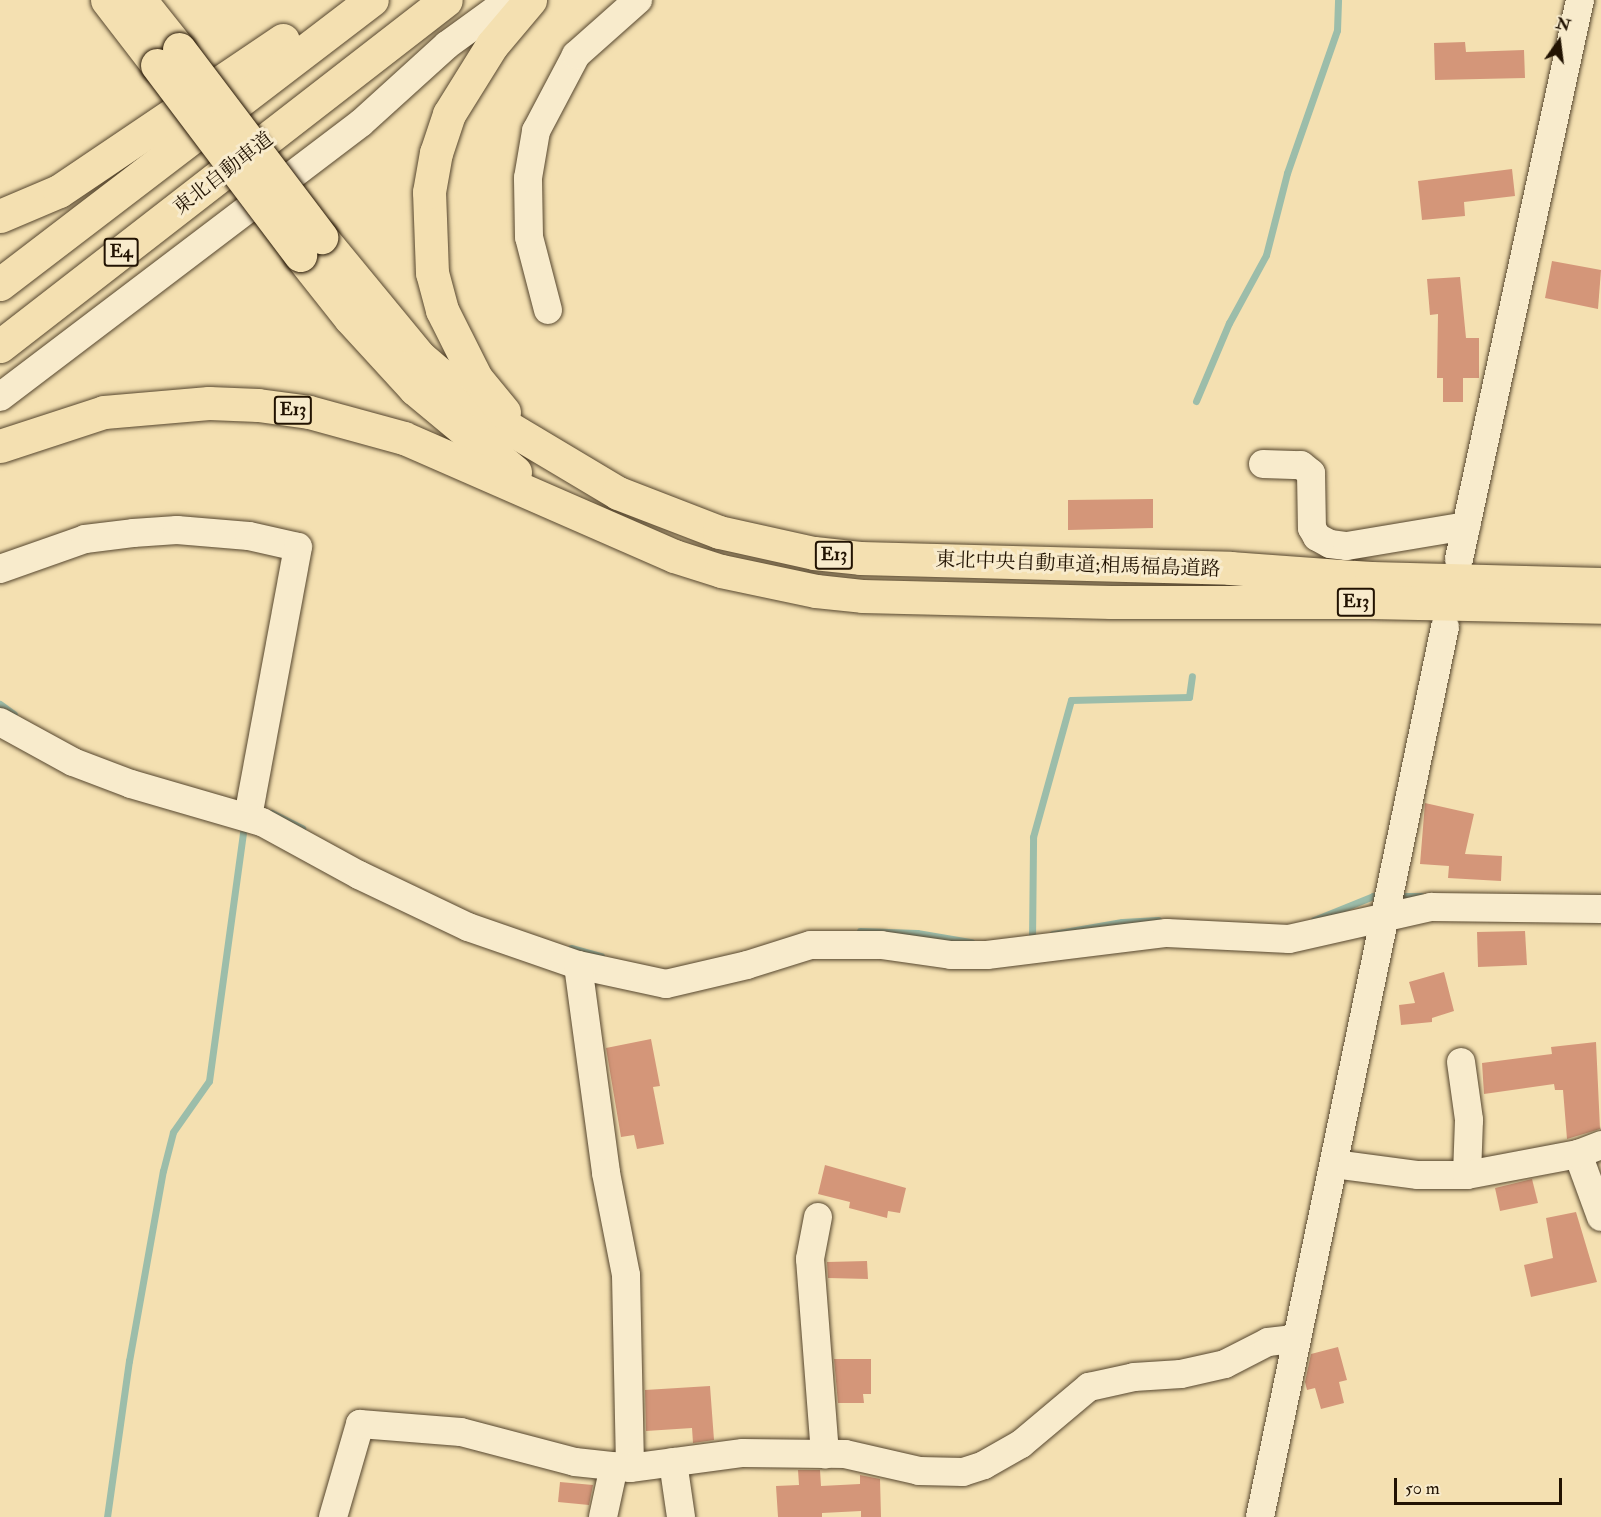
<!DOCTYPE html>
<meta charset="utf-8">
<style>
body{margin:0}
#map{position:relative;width:1601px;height:1517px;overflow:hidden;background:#f4e0b1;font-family:"IM FELL Double Pica","Noto Serif JP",serif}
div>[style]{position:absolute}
.stream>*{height:7px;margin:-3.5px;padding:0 3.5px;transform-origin:3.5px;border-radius:3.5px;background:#9cbdaa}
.building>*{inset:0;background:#d49679}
.roads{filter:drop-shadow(0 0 2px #56462e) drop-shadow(0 0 2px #56462e)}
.minor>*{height:28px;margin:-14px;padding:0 14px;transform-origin:14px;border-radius:14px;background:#f8ebcc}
.highway>*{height:33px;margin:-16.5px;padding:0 16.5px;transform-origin:16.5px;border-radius:16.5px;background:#f4e0b1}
.bridges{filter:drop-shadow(0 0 2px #221302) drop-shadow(0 0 2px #221302)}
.highway-bridge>*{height:33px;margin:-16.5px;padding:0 16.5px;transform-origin:16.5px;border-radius:16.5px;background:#f4e0b1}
span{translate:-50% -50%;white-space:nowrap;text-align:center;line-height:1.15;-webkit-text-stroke:6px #f8ebcc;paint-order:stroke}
.shield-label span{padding:2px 4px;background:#f8ebcc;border:2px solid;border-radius:4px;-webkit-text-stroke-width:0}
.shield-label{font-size:18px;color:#221302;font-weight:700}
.street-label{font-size:20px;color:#221302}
.north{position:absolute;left:1529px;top:12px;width:60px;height:60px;-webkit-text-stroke:4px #f8ebcc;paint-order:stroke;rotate:14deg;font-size:16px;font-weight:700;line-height:24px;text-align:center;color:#221302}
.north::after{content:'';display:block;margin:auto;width:21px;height:27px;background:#221302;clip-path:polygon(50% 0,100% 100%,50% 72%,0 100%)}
.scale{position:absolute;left:1394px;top:1478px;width:168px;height:27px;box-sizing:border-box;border:3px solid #221302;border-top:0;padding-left:8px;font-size:18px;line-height:21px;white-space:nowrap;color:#221302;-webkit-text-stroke:4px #f8ebcc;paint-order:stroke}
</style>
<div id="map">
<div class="stream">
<div style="left:1196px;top:401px;width:85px;rotate:-67.1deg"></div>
<div style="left:1229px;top:323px;width:77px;rotate:-61.4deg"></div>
<div style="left:1266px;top:255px;width:85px;rotate:-75.6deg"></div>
<div style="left:1287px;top:173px;width:151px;rotate:-70.7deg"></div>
<div style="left:1337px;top:30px;width:30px;rotate:-88deg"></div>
<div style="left:0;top:704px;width:17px;rotate:36deg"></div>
<div style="left:272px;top:813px;width:34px;rotate:27deg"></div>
<div style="left:1397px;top:896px;width:24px"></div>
<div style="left:1314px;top:920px;width:64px;rotate:-22.1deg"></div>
<div style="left:1373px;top:896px;width:9px"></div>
<div style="left:860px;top:931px;width:57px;rotate:2deg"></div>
<div style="left:917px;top:933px;width:55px;rotate:9.5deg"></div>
<div style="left:1053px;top:934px;width:70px;rotate:-9.9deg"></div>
<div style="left:1122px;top:922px;width:36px;rotate:-3deg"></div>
<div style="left:1032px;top:941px;width:104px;rotate:-89.4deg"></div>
<div style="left:1033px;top:837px;width:142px;rotate:-74.5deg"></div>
<div style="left:1071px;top:700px;width:118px;rotate:-1.5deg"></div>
<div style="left:1189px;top:697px;width:21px;rotate:-82deg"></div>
<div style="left:571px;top:948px;width:31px;rotate:15deg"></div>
<div style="left:107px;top:1517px;width:158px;rotate:-82deg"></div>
<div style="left:129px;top:1361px;width:193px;rotate:-79.9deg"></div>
<div style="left:163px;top:1171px;width:40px;rotate:-75.6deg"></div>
<div style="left:173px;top:1132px;width:62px;rotate:-54.8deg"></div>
<div style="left:209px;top:1081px;width:257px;rotate:-82.2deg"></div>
</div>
<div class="building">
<div style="clip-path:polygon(1465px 42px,1466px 52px,1524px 50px,1525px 78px,1435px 80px,1434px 43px)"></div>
<div style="clip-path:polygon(1512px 169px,1515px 196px,1464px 202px,1465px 216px,1422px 220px,1418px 181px)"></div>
<div style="clip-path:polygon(1552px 261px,1601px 270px,1598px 309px,1545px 298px)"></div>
<div style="clip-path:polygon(1460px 277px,1466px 338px,1479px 338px,1479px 378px,1463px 378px,1463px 402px,1443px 402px,1443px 378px,1437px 378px,1438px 314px,1430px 315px,1427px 279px)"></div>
<div style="clip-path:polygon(1153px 499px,1153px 528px,1068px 530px,1068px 500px)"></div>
<div style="clip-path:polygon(1425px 803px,1474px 814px,1465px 854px,1502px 856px,1501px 881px,1448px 878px,1449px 866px,1420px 864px)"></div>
<div style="clip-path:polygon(1525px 931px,1527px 965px,1478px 967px,1477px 932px)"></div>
<div style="clip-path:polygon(1444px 972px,1454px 1011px,1432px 1018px,1432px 1022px,1401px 1025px,1399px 1005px,1415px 1003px,1409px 982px)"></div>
<div style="clip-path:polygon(651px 1039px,660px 1086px,653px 1087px,664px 1144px,637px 1149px,634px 1135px,621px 1137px,606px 1048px)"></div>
<div style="clip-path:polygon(1596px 1042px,1600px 1129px,1567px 1139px,1563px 1090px,1555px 1090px,1554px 1084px,1484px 1094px,1482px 1063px,1552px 1054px,1551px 1047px)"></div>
<div style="clip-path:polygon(825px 1165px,906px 1188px,900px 1213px,888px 1211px,887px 1218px,849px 1208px,850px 1202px,818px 1194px)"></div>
<div style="clip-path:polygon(1532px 1179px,1538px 1203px,1500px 1211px,1495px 1188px)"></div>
<div style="clip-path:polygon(1576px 1212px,1597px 1282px,1531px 1297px,1524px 1265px,1553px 1258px,1546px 1218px)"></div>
<div style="clip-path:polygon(867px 1261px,868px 1279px,828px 1278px,827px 1262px)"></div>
<div style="clip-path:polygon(1338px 1347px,1347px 1380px,1339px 1382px,1344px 1403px,1321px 1409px,1315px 1388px,1307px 1390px,1305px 1382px,1311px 1354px)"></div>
<div style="clip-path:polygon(834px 1359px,871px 1359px,871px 1394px,863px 1394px,864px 1403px,838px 1403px)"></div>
<div style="clip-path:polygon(710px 1386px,714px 1440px,693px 1443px,692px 1428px,646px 1431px,645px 1390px)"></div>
<div style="clip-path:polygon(798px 1470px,820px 1470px,821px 1486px,860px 1484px,860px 1475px,880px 1479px,881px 1517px,861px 1517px,861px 1511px,822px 1513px,822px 1517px,778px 1517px,776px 1486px,799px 1485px)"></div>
<div style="clip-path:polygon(560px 1482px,593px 1485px,589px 1505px,558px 1502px)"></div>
</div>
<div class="roads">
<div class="minor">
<div style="left:548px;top:310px;width:75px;rotate:-104.6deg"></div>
<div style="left:529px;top:237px;width:59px;rotate:-91deg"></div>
<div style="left:528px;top:178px;width:48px;rotate:-80.3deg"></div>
<div style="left:536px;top:131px;width:86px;rotate:-62.2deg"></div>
<div style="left:576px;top:55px;width:83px;rotate:-41.6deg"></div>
<div style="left:0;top:397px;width:453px;rotate:-37.2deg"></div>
<div style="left:361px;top:123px;width:116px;rotate:-42.2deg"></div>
<div style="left:447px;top:45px;width:77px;rotate:-36deg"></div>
<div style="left:1263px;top:464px;width:38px;rotate:2deg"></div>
<div style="left:1301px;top:465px;width:13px;rotate:39deg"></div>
<div style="left:1311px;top:473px;width:55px;rotate:89deg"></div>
<div style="left:1312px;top:528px;width:10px;rotate:61deg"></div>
<div style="left:1317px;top:537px;width:15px;rotate:28deg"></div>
<div style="left:1330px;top:544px;width:17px;rotate:7deg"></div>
<div style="left:1347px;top:546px;width:121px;rotate:-9.5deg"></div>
<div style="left:1459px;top:559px;width:572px;rotate:-77.79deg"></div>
<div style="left:0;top:569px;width:90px;rotate:-19.4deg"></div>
<div style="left:85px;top:539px;width:48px;rotate:-7.1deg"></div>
<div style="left:133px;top:533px;width:44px;rotate:-3.9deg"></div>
<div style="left:177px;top:530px;width:72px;rotate:4.8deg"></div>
<div style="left:249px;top:536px;width:50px;rotate:12.7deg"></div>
<div style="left:298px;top:547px;width:275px;rotate:100.5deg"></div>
<div style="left:0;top:722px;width:83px;rotate:28.7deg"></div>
<div style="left:73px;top:762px;width:62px;rotate:20.8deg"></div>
<div style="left:131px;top:784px;width:136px;rotate:16.2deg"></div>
<div style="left:262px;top:822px;width:111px;rotate:28.7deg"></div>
<div style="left:359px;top:875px;width:121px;rotate:25.5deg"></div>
<div style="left:468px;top:927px;width:116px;rotate:19.1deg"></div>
<div style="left:578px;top:965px;width:90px;rotate:12.2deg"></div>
<div style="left:666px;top:984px;width:83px;rotate:-13.2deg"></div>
<div style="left:747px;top:965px;width:67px;rotate:-17.4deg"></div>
<div style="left:811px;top:945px;width:70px"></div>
<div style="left:881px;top:945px;width:71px;rotate:8.1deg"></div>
<div style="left:951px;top:955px;width:36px"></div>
<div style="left:987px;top:955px;width:181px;rotate:-7deg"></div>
<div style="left:1167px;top:933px;width:122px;rotate:2.8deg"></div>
<div style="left:1289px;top:939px;width:146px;rotate:-12.7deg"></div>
<div style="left:1431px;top:907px;width:170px;rotate:0.7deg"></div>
<div style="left:578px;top:965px;width:210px;rotate:82.3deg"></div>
<div style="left:606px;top:1173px;width:104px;rotate:78.9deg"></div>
<div style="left:626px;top:1275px;width:193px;rotate:88.8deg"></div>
<div style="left:1461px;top:1062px;width:59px;rotate:82.1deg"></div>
<div style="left:1469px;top:1120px;width:55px;rotate:92.1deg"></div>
<div style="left:1578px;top:1154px;width:67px;rotate:69.9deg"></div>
<div style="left:1334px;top:1164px;width:85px;rotate:7.5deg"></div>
<div style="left:1418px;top:1175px;width:49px"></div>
<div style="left:1467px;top:1175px;width:113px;rotate:-10.7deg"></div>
<div style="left:1578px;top:1154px;width:25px;rotate:-21deg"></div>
<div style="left:818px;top:1217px;width:43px;rotate:100.8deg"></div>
<div style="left:810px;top:1259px;width:196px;rotate:85.6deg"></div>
<div style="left:673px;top:1462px;width:56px;rotate:81.7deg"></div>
<div style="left:333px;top:1517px;width:97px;rotate:-73.8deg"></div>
<div style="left:360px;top:1424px;width:101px;rotate:4.5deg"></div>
<div style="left:461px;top:1432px;width:118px;rotate:14.7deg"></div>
<div style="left:575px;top:1462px;width:55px;rotate:6.2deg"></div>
<div style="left:630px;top:1468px;width:114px;rotate:-7.6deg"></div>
<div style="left:743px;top:1453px;width:102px;rotate:0.6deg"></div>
<div style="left:845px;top:1454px;width:76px;rotate:12.9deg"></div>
<div style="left:919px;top:1471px;width:44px;rotate:1.3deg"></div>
<div style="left:963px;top:1472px;width:22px;rotate:-18deg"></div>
<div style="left:984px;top:1465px;width:43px;rotate:-29.6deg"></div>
<div style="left:1021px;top:1444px;width:89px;rotate:-40deg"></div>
<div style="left:1089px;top:1387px;width:46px;rotate:-12.5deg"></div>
<div style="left:1134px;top:1377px;width:47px;rotate:-3.7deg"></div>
<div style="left:1181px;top:1374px;width:45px;rotate:-12.8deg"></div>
<div style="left:1225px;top:1364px;width:48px;rotate:-27.1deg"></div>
<div style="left:1268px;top:1342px;width:26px;rotate:-7deg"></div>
<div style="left:603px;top:1517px;width:52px;rotate:-77.8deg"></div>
<div style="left:1260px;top:1517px;width:909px;rotate:-78.26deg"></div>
</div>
<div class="highway">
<div style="left:107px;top:0;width:82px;rotate:52.4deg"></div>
<div style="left:140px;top:0;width:63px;rotate:51.5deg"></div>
<div style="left:0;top:216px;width:64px;rotate:-23deg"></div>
<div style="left:59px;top:191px;width:270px;rotate:-34deg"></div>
<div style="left:321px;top:237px;width:156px;rotate:50.5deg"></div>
<div style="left:420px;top:357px;width:91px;rotate:40.5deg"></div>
<div style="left:489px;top:416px;width:150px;rotate:30.8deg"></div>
<div style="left:618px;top:493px;width:108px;rotate:21.1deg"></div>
<div style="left:719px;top:532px;width:97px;rotate:12.5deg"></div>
<div style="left:814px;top:553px;width:46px;rotate:6.2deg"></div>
<div style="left:860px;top:558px;width:370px;rotate:1.5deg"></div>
<div style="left:1230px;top:568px;width:141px;rotate:4.1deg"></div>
<div style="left:1371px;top:578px;width:230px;rotate:1.5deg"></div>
<div style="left:300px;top:255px;width:80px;rotate:51.6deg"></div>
<div style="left:350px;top:318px;width:96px;rotate:47.5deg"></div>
<div style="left:415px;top:389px;width:130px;rotate:39.7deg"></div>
<div style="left:0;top:284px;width:468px;rotate:-37.4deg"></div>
<div style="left:0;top:346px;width:564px;rotate:-37.8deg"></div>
<div style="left:504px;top:412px;width:44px;rotate:-129.5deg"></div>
<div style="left:476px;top:378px;width:76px;rotate:-116.6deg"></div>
<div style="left:442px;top:310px;width:38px;rotate:-105deg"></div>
<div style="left:432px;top:273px;width:81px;rotate:-92.1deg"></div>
<div style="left:429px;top:192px;width:40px;rotate:-80deg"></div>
<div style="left:436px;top:153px;width:41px;rotate:-71.6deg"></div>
<div style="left:449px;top:114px;width:81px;rotate:-58.1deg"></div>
<div style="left:492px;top:45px;width:59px;rotate:-49.8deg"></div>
<div style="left:0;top:446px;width:109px;rotate:-18.1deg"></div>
<div style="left:104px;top:412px;width:105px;rotate:-4.9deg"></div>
<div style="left:209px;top:403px;width:49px;rotate:2.3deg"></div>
<div style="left:258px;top:405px;width:51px;rotate:7.8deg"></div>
<div style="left:309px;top:412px;width:98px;rotate:15.3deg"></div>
<div style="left:404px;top:438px;width:295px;rotate:23.6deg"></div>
<div style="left:674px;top:556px;width:49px;rotate:17.7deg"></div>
<div style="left:721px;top:571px;width:97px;rotate:11.9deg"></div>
<div style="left:816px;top:591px;width:46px;rotate:6.2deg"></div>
<div style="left:862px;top:596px;width:249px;rotate:1.4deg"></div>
<div style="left:1111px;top:602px;width:259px"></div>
<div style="left:1370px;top:602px;width:231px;rotate:1.2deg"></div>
</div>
</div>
<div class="bridges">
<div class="highway-bridge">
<div style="left:179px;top:49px;width:236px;rotate:52.9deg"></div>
<div style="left:157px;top:65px;width:238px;rotate:53deg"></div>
</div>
</div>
<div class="shield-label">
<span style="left:121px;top:252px">E4</span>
<span style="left:293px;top:410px">E13</span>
<span style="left:834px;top:555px">E13</span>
<span style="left:1356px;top:602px">E13</span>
</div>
<div class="street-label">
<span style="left:223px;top:173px;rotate:-38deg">東北自動車道</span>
<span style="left:1078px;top:564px;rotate:2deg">東北中央自動車道;相馬福島道路</span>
</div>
<div class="north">N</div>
<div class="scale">50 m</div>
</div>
